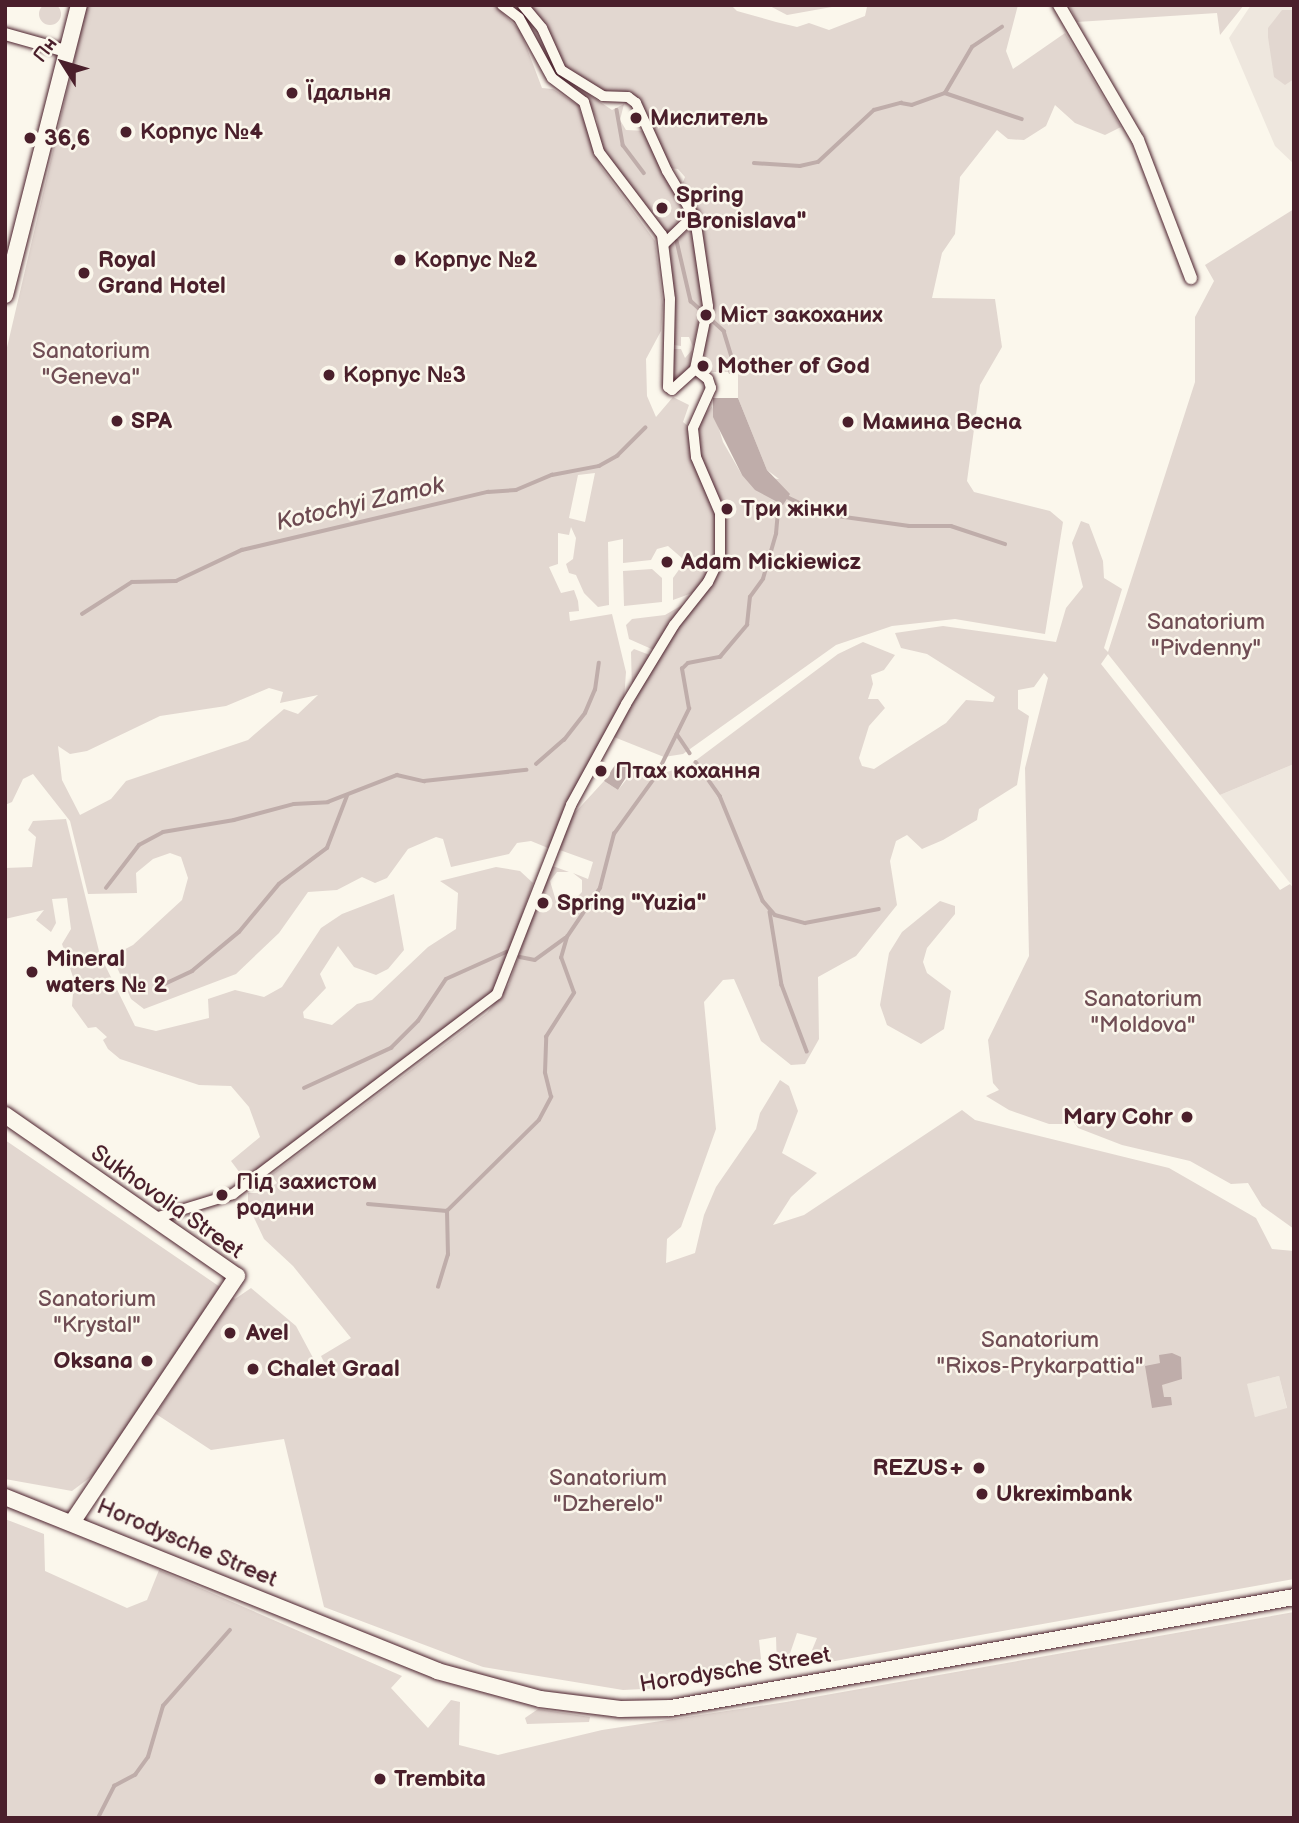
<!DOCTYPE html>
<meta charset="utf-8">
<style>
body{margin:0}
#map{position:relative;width:1299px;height:1823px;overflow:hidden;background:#fbf7ec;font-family:"Balsamiq Sans",sans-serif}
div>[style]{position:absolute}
.built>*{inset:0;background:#eee7de}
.green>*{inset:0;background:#e2d7d0}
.round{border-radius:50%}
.water>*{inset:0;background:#bfadaa}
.stream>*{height:3.5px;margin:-1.75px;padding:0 1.75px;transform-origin:1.75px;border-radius:1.75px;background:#bfadaa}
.roads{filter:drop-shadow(0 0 2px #4a1f2b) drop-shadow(0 0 2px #4a1f2b)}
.pedestrian>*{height:10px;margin:-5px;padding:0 5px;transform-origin:5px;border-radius:5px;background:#fbf7ec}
.minor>*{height:12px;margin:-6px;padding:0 6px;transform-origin:6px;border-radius:6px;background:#fbf7ec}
.tertiary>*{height:16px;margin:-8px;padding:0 8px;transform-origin:8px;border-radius:8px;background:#fbf7ec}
.dots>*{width:19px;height:19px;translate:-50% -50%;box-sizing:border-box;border:4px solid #fbf7ec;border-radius:50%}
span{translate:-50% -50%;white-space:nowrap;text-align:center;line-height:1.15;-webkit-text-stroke:5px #fbf7ec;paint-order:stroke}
.poi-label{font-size:23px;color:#4a1f2b;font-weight:700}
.left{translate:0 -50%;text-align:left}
.right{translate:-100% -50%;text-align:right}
.park-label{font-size:23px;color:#704d54}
.street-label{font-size:23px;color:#4a1f2b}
.water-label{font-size:24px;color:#6d4a51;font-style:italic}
.frame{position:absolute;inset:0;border:7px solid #4a1f2b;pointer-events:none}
.north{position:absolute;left:28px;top:28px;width:70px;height:70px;-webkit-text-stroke:5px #fbf7ec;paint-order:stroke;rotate:307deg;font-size:19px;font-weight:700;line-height:28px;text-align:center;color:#4a1f2b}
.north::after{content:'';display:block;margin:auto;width:24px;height:32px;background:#4a1f2b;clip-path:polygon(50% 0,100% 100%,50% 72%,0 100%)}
</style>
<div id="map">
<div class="built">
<div style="clip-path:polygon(1251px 5px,1294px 5px,1294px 164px,1275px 146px,1229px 38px)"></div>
<div style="clip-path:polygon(1294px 764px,1294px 888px,1220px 795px)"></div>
<div style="clip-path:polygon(1279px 1376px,1287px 1409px,1255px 1417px,1246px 1384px)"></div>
</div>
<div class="green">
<div class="round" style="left:39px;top:3px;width:22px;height:22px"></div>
<div style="clip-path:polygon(evenodd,87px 5px,494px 5px,520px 30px,542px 88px,553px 89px,578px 105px,601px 167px,655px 241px,663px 305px,661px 331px,646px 359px,647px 396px,656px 417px,673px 397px,689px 405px,683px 422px,692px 429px,719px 514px,719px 554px,683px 559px,668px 546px,657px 549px,651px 560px,623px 563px,623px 539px,608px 542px,609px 605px,598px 607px,584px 593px,576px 575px,569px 573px,566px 564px,573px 559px,576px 538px,571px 527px,569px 535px,558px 533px,558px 564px,549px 567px,561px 593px,574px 590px,578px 601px,579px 611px,569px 612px,570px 621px,612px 614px,626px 672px,624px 700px,548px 848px,531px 841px,517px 843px,509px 854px,451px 867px,443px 839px,436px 837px,408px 849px,387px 878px,375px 883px,362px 877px,337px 890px,308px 892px,279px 933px,236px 974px,144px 1009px,131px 999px,112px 956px,133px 945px,182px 900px,188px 878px,181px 857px,170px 853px,153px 859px,136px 873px,137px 893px,88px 894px,70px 821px,33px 774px,23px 779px,12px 802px,5px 805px,5px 356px,87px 5px,595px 473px,585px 522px,569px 518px,578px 475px,595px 473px,87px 5px,269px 688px,283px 692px,280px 703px,318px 695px,298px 714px,284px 709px,248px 740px,126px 781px,111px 799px,80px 815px,62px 780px,58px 746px,70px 754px,87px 751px,160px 716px,226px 706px,269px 688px)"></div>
<div style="clip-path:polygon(526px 5px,731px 5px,737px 11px,776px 22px,797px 27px,809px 23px,829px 30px,865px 16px,867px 7px,874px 5px,1018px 5px,1006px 51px,1013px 69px,1065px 33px,1121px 127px,1105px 135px,1075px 123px,1055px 105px,1046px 126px,1024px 140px,1008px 139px,997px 130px,960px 177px,955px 234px,942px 253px,932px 298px,995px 299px,1002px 347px,980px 385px,967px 481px,974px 492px,1050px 511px,1063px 522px,1045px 634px,955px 619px,892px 626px,836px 645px,683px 754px,664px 757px,614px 737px,676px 625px,709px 583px,723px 536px,697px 457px,694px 428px,712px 406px,723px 442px,742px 475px,779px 479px,767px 470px,738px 398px,738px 372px,707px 372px,703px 354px,712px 304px,699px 217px,680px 189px,685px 177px,678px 169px,669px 168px,640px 102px,605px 93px,566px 71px)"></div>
<div style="clip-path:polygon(768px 5px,843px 5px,787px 15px)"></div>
<div style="clip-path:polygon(1069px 5px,1244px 5px,1220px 35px,1217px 13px,1077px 22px)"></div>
<div style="clip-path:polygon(1282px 10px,1294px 10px,1294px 79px,1285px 85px,1274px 77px,1268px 37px,1268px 28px)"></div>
<div style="clip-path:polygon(549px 55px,562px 76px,612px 110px,624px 104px,620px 120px,626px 130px,647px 131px,688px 214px,672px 232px,661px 230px,601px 149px,597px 119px,586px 100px,557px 79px,546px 59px)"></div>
<div style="clip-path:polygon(evenodd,1294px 209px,1294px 764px,1220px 795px,1108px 654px,1101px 664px,1280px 890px,1290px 884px,1294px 888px,1294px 1229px,1262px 1206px,1248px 1183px,1231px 1184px,1190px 1161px,1122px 1145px,1078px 1128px,1070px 1117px,1065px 1124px,1049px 1124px,1009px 1110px,986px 1096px,999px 1090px,993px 1083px,988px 1040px,1029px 956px,1025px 768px,1048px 678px,1044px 673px,1034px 687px,1018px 690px,1018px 709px,1029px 716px,1017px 785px,979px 809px,977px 820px,943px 840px,922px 849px,907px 835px,896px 841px,890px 861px,897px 905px,856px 956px,818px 977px,819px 1039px,805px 1064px,791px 1065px,761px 1041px,734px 979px,723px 980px,704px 1002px,716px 1129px,681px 1227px,667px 1239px,666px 1263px,695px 1253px,704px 1215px,716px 1187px,756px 1129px,760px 1113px,780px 1080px,789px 1086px,798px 1111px,782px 1153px,817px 1173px,791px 1197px,773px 1225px,804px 1215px,962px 1110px,975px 1120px,1169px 1168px,1256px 1218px,1272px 1249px,1294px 1251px,1294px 1579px,824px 1663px,810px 1655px,817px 1638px,797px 1633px,785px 1668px,777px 1669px,776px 1637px,759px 1640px,761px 1659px,751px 1669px,663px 1688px,623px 1690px,483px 1667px,324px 1607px,284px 1439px,211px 1450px,156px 1414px,232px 1296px,235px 1299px,251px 1288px,296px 1326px,319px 1369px,326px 1366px,321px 1356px,351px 1338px,293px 1266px,264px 1239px,248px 1205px,248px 1193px,261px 1193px,277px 1183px,271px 1175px,487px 1013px,509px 984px,550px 865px,569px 872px,557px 872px,550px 881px,556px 901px,570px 904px,582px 892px,582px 880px,573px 873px,588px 879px,593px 862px,557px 849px,571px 817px,604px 781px,618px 790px,639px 764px,667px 772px,691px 764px,838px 654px,863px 642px,895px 655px,884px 670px,871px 675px,873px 684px,868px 699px,878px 699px,885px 708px,869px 726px,859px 758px,862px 766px,874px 769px,946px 723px,966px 700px,993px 702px,995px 697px,927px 654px,901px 648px,895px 633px,943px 626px,1056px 642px,1066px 608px,1083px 587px,1072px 543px,1081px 521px,1089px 524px,1103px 561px,1104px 578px,1122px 589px,1104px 648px,1108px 652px,1195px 382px,1195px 317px,1214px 281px,1205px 265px,1294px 209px,1279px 1376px,1287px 1408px,1255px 1417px,1247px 1384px,1279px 1376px)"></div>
<div style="clip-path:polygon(692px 227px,703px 304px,693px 347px,689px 337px,681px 337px,681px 346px,674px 345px,670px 245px)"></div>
<div style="clip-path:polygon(673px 349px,681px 349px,685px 358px,692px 350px,690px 366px,673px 383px)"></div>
<div style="clip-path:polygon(718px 559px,695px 592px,673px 600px,673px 578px,683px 564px)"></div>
<div style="clip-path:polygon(652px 569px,662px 578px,662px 602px,624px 606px,623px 571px)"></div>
<div style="clip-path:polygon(691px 600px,656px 651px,629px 639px,626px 625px,632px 619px,665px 615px)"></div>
<div style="clip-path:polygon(634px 649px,655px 657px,632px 691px,631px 652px)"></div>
<div style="clip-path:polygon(66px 819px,100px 955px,135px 1026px,156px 1031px,209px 1018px,208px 999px,235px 990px,264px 997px,282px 987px,321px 928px,342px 914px,394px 894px,404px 950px,388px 969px,376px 975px,354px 967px,338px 946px,320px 974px,326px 988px,303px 1012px,304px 1018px,332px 1025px,357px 1004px,372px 1000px,428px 947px,456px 929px,458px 893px,440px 881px,496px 867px,520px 871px,533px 883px,507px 959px,493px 990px,477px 1008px,251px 1176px,240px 1173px,231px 1161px,260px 1137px,249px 1107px,231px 1086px,199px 1085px,120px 1059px,108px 1049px,103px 1040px,107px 1037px,96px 1027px,88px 1028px,72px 1006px,74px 980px,62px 944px,71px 929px,67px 898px,52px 899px,56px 923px,51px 932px,36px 920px,44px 910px,5px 919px,5px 868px,32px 867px,36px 837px,28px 830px,33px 821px)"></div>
<div style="clip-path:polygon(940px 901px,955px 906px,955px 914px,927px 948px,923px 962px,927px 973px,951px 991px,944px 1029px,921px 1044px,887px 1025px,880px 1005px,889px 953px,902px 932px)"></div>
<div style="clip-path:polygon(5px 1140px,223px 1289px,96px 1473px,72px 1491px,5px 1479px)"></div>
<div style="clip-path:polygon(5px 1519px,44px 1534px,45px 1571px,127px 1608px,147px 1600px,159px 1570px,402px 1676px,391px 1688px,428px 1728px,451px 1700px,460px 1702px,459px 1745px,498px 1755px,602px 1730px,786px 1702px,1294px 1612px,1294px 1818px,5px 1818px)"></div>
<div style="clip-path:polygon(538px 1709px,590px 1717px,589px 1722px,527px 1724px,525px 1718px)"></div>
</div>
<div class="water">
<div style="clip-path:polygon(713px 398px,738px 398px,767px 470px,790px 494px,783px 505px,755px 490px,742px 475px,713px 417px)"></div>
<div style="clip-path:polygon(618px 761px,632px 768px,618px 790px,604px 781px)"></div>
<div style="clip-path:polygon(1172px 1353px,1181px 1357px,1182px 1379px,1162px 1385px,1164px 1397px,1171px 1397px,1172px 1405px,1152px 1408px,1145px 1366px,1160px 1363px,1159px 1355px)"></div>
</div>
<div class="stream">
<div style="left:945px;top:93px;width:81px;rotate:18.7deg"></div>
<div style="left:617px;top:110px;width:36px;rotate:80deg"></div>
<div style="left:623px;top:145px;width:35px;rotate:53deg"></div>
<div style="left:754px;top:163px;width:46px;rotate:3.7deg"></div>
<div style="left:800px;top:166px;width:18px;rotate:-13deg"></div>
<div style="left:818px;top:162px;width:76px;rotate:-42.9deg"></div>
<div style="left:874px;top:110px;width:28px;rotate:-15deg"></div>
<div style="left:901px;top:103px;width:11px;rotate:10deg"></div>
<div style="left:912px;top:105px;width:35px;rotate:-20deg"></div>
<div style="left:945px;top:93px;width:53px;rotate:-59.6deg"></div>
<div style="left:972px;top:47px;width:36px;rotate:-34deg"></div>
<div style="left:677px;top:241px;width:62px;rotate:76.9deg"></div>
<div style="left:691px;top:301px;width:45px;rotate:42.3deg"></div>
<div style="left:724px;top:331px;width:27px;rotate:73deg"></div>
<div style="left:732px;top:357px;width:15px;rotate:94deg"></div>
<div style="left:785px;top:496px;width:42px;rotate:25.3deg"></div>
<div style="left:823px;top:514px;width:87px;rotate:7.9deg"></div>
<div style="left:909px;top:526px;width:42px"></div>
<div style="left:951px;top:526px;width:57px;rotate:18.4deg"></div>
<div style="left:82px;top:614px;width:59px;rotate:-32.6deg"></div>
<div style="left:132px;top:582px;width:44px;rotate:-1.3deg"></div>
<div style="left:176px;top:581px;width:73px;rotate:-25.2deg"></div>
<div style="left:242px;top:550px;width:253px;rotate:-13.3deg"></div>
<div style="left:488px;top:492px;width:28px;rotate:-4deg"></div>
<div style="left:516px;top:490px;width:39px;rotate:-23deg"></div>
<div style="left:552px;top:475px;width:48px;rotate:-10.8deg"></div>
<div style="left:599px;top:466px;width:21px;rotate:-29deg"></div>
<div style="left:617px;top:456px;width:40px;rotate:-45deg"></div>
<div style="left:677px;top:734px;width:23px;rotate:56deg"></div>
<div style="left:696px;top:762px;width:42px;rotate:54.8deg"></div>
<div style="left:720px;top:796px;width:113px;rotate:67.7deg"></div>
<div style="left:763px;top:901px;width:18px;rotate:49deg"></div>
<div style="left:775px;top:915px;width:31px;rotate:15deg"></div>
<div style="left:805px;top:923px;width:75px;rotate:-10.7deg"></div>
<div style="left:536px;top:764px;width:37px;rotate:-41deg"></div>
<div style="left:564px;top:740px;width:34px;rotate:-52deg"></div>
<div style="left:585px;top:713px;width:25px;rotate:-67deg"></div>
<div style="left:595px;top:690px;width:27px;rotate:-82deg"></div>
<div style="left:106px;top:888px;width:54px;rotate:-52.5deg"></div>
<div style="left:139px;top:845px;width:27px;rotate:-28deg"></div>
<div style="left:163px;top:832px;width:72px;rotate:-9.6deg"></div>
<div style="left:234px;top:820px;width:62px;rotate:-14.9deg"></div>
<div style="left:294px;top:804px;width:34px;rotate:-3deg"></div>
<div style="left:328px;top:802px;width:74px;rotate:-21.4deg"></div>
<div style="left:397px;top:775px;width:28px;rotate:13deg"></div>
<div style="left:424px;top:781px;width:103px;rotate:-6.2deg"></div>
<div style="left:770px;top:912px;width:74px;rotate:80.7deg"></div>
<div style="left:782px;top:985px;width:71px;rotate:69.3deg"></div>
<div style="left:520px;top:957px;width:15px;rotate:11deg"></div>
<div style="left:535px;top:960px;width:37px;rotate:-36deg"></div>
<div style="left:156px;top:988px;width:40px;rotate:-25deg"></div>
<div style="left:192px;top:971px;width:61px;rotate:-39.7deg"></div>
<div style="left:239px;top:932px;width:62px;rotate:-50.2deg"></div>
<div style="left:279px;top:884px;width:60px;rotate:-36.9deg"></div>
<div style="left:327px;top:848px;width:56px;rotate:-69deg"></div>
<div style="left:304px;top:1088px;width:96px;rotate:-24.7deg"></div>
<div style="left:391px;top:1048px;width:38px;rotate:-45deg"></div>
<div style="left:418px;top:1021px;width:50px;rotate:-56.3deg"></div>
<div style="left:446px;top:979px;width:66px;rotate:-24.2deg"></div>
<div style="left:368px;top:1204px;width:79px;rotate:5.1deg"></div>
<div style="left:447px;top:1211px;width:129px;rotate:-44.7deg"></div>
<div style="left:539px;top:1120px;width:26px;rotate:-62deg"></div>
<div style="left:551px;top:1097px;width:25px;rotate:-104deg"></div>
<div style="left:545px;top:1073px;width:36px;rotate:-88deg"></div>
<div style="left:546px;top:1037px;width:52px;rotate:-57.5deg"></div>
<div style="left:574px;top:993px;width:37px;rotate:-110deg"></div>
<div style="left:561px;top:958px;width:22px;rotate:-74deg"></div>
<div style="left:567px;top:937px;width:59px;rotate:-56deg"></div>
<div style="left:600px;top:888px;width:56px;rotate:-75.5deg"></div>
<div style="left:614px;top:834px;width:72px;rotate:-54.1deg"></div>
<div style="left:656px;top:776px;width:75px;rotate:-63.8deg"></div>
<div style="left:689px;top:709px;width:41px;rotate:-99.9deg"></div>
<div style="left:682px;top:669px;width:8px;rotate:-45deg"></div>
<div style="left:688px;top:663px;width:33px;rotate:-11deg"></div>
<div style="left:720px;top:657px;width:42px;rotate:-49.8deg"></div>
<div style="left:747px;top:625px;width:28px;rotate:-84deg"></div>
<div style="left:750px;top:597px;width:22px;rotate:-54deg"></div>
<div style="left:763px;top:579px;width:47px;rotate:-73.9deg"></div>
<div style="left:776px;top:534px;width:34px;rotate:-85deg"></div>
<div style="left:438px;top:1287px;width:34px;rotate:-73deg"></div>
<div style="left:448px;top:1255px;width:44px;rotate:-91.3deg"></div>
<div style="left:98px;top:1818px;width:36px;rotate:-63deg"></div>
<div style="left:114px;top:1786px;width:24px;rotate:-28deg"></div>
<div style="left:135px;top:1775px;width:22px;rotate:-54deg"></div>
<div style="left:148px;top:1757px;width:53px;rotate:-73.6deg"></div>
<div style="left:163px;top:1706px;width:101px;rotate:-48.6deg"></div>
</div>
<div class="roads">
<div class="pedestrian">
<div style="left:502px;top:5px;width:21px;rotate:37deg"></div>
<div style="left:519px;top:18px;width:68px;rotate:61.2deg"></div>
<div style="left:552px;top:78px;width:40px;rotate:37deg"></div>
<div style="left:584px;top:102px;width:52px;rotate:73.3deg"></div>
<div style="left:599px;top:152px;width:104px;rotate:52.8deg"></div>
<div style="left:662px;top:235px;width:64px;rotate:82.9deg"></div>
<div style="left:670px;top:299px;width:88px;rotate:91.3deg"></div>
<div style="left:668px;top:387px;width:5px;rotate:37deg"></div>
<div style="left:672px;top:390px;width:31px;rotate:-42deg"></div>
<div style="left:695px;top:369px;width:64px;rotate:-78.3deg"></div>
<div style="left:708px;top:306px;width:89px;rotate:-98.4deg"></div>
<div style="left:695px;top:218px;width:55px;rotate:-120.8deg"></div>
<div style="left:667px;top:171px;width:75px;rotate:-114.5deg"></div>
<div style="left:636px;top:103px;width:10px;rotate:-143deg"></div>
<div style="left:628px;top:97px;width:25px;rotate:-178deg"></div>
<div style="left:603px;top:96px;width:49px;rotate:-148.2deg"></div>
<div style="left:561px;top:70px;width:46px;rotate:-114.3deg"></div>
<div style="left:542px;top:28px;width:30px;rotate:-130deg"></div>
<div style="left:664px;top:244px;width:42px;rotate:-44deg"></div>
<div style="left:155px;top:1218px;width:82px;rotate:-17.1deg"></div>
<div style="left:233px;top:1194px;width:331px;rotate:-37.1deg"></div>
<div style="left:497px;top:994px;width:203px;rotate:-68.6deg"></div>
<div style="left:571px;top:805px;width:115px;rotate:-61.4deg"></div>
<div style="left:626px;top:704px;width:92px;rotate:-58.7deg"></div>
<div style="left:674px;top:625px;width:55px;rotate:-51.7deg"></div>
<div style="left:708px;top:582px;width:28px;rotate:-64deg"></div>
<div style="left:720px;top:557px;width:44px;rotate:-90deg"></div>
<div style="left:720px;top:513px;width:61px;rotate:-113.2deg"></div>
<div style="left:696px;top:457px;width:29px;rotate:-96deg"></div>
<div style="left:693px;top:428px;width:44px;rotate:-65.8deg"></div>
<div style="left:711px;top:388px;width:9px;rotate:-108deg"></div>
<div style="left:708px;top:379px;width:16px;rotate:-142deg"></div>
</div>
<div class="minor">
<div style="left:1059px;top:5px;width:156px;rotate:59.7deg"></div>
<div style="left:1138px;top:140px;width:148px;rotate:69deg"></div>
<div style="left:5px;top:34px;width:63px;rotate:15.6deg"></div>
</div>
<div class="tertiary">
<div style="left:5px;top:295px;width:299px;rotate:-75.7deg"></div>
<div style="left:5px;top:1115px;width:282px;rotate:34.8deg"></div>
<div style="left:237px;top:1276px;width:295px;rotate:123.8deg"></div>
<div style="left:5px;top:1497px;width:466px;rotate:21.9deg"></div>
<div style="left:437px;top:1671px;width:107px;rotate:15.2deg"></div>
<div style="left:540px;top:1699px;width:81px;rotate:7.1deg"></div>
<div style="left:620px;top:1709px;width:51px;rotate:-1.1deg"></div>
<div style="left:671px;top:1708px;width:633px;rotate:-10.1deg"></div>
</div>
</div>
<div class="dots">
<div style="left:292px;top:93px;background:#4a1f2b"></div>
<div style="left:636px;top:118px;background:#4a1f2b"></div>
<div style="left:126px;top:132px;background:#4a1f2b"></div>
<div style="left:30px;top:138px;background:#4a1f2b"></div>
<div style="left:662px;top:208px;background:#4a1f2b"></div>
<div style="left:400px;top:260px;background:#4a1f2b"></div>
<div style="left:84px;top:273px;background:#4a1f2b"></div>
<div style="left:706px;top:315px;background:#4a1f2b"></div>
<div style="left:703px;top:366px;background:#4a1f2b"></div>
<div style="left:329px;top:375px;background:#4a1f2b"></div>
<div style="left:117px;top:421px;background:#4a1f2b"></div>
<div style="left:848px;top:422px;background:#4a1f2b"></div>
<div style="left:727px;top:509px;background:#4a1f2b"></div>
<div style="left:667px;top:562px;background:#4a1f2b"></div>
<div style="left:601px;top:771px;background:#4a1f2b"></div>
<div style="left:543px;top:903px;background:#4a1f2b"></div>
<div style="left:32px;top:972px;background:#4a1f2b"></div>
<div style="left:1187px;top:1117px;background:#4a1f2b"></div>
<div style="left:222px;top:1195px;background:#4a1f2b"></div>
<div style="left:230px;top:1333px;background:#4a1f2b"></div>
<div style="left:147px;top:1361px;background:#4a1f2b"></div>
<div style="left:253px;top:1369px;background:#4a1f2b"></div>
<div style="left:979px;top:1468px;background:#4a1f2b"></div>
<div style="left:982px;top:1494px;background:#4a1f2b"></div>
<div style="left:380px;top:1779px;background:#4a1f2b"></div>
</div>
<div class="poi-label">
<span class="left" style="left:306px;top:93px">Їдальня</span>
<span class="left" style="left:650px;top:118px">Мислитель</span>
<span class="left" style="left:140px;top:132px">Корпус №4</span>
<span class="left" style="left:44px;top:138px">36,6</span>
<span class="left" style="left:676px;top:208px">Spring<br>"Bronislava"</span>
<span class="left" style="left:98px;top:273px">Royal<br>Grand Hotel</span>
<span class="left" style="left:414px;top:260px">Корпус №2</span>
<span class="left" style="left:720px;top:315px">Міст закоханих</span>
<span class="left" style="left:717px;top:366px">Mother of God</span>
<span class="left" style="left:343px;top:375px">Корпус №3</span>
<span class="left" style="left:131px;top:421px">SPA</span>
<span class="left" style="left:862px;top:422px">Мамина Весна</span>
<span class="left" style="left:741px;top:509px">Три жінки</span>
<span class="left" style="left:681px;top:562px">Adam Mickiewicz</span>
<span class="left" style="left:615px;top:771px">Птах кохання</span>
<span class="left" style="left:557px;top:903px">Spring "Yuzia"</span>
<span class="left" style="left:46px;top:972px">Mineral<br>waters № 2</span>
<span class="right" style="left:1173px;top:1117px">Mary Cohr</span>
<span class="left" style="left:236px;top:1195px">Під захистом<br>родини</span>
<span class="left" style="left:246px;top:1333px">Avel</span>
<span class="right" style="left:133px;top:1361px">Oksana</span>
<span class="left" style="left:267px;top:1369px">Chalet Graal</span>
<span class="right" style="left:965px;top:1468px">REZUS+</span>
<span class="left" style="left:996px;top:1494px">Ukreximbank</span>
<span class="left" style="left:394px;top:1779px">Trembita</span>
</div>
<div class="park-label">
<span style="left:91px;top:364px">Sanatorium<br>"Geneva"</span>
<span style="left:1206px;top:635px">Sanatorium<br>"Pivdenny"</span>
<span style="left:1143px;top:1012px">Sanatorium<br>"Moldova"</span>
<span style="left:97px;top:1312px">Sanatorium<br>"Krystal"</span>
<span style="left:1040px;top:1353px">Sanatorium<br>"Rixos-Prykarpattia"</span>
<span style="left:608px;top:1491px">Sanatorium<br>"Dzherelo"</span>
</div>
<div class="street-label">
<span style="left:167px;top:1202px;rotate:35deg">Sukhovolia Street</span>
<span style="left:187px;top:1543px;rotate:23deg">Horodysche Street</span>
<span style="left:735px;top:1670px;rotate:-9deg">Horodysche Street</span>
</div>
<div class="water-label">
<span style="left:360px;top:504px;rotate:-13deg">Kotochyi Zamok</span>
</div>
<div class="frame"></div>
<div class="north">Пн</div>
</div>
